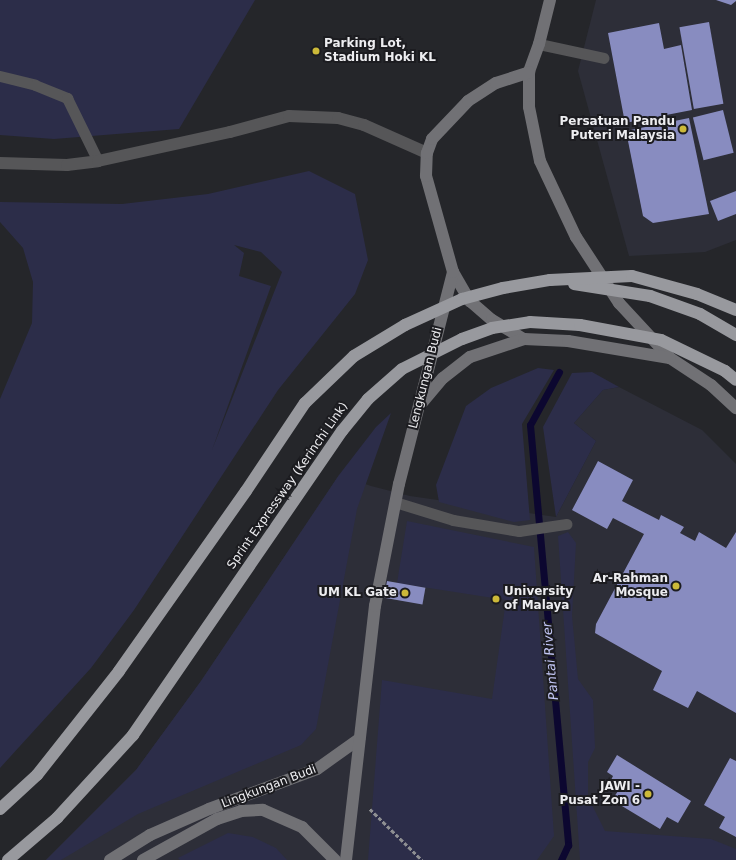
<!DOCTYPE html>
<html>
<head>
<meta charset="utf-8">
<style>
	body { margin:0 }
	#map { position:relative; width:736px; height:860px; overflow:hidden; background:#25262a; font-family:"DejaVu Sans",sans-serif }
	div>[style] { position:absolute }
	.built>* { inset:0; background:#2d2e38 }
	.green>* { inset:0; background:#2c2d49 }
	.stream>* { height:7px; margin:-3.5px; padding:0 3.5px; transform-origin:3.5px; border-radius:3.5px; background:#0c0730 }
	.building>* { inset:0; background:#888cc0; transform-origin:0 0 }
	.path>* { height:2.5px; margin-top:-1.25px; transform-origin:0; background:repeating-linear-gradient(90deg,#8e8f92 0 4px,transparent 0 6px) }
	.lane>* { height:11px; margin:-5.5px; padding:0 5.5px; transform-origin:5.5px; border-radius:5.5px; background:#565658 }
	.street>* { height:12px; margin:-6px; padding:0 6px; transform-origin:6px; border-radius:6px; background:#565658 }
	.secondary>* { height:12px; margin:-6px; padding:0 6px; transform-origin:6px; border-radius:6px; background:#717175 }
	.highway>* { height:12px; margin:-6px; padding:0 6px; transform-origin:6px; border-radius:6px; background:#98999e }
	.highway-bridge>* { height:12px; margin:-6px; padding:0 6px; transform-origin:6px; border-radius:6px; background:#98999e }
	.dots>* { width:11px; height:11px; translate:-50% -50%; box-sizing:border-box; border:2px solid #1c1c20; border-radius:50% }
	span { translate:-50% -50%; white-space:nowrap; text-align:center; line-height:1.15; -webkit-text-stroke:4px #1c1c20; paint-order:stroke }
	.poi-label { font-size:12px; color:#ededf0; font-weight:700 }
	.left { translate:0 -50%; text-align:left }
	.right { translate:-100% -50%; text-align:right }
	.street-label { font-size:12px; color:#ededf0 }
	.water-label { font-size:13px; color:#c1c5f3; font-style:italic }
</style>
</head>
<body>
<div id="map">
	<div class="built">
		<i style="clip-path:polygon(596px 0,736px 0,736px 240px,705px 252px,629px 256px,578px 71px)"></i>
		<i style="clip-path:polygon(619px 387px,702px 430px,736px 464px,736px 860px,46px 860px,136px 770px,201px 681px,339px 475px,371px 486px,410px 496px,556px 517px,596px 441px,574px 423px,603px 390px)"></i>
	</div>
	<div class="green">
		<i style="clip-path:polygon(0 0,255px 0,179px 129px,54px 139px,0 135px)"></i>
		<i style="clip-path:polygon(evenodd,309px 171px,355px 194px,368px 260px,355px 294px,278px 390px,134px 610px,91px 668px,0 768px,0 399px,32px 323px,33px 282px,23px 248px,0 222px,0 202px,122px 204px,208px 194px,309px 171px,234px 245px,261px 252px,282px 272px,212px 450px,271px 286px,239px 276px,244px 253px,234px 245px)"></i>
		<i style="clip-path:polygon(538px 368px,554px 370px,522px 424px,530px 520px,514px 522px,439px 502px,436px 485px,466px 406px,491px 388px)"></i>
		<i style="clip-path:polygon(592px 372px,619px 387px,603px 390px,574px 423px,596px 441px,556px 517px,543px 427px,572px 373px)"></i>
		<i style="clip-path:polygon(391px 413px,357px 509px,316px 729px,301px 745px,138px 814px,61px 860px,46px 860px,136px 770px,201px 681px,339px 475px,376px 427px)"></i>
		<i style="clip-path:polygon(407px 521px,534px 547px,554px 836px,537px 860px,368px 860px,382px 680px,492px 699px,506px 600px,397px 583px)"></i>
		<i style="clip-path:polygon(568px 532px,576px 543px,572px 616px,578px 679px,593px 700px,595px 748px,588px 762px,588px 797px,605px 831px,711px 839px,736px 849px,736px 860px,580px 860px,558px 536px)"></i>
		<i style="clip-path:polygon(228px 833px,253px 837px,276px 848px,287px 860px,180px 860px,178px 858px)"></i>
	</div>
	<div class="stream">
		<i style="left:559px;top:372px;width:60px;rotate:118.7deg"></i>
		<i style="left:530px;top:425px;width:422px;rotate:84.8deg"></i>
		<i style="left:568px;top:845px;width:17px;rotate:115deg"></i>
	</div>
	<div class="building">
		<i style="clip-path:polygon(716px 0,736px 0,736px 1px,731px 5px)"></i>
		<i style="left:709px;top:22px;width:83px;height:30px;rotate:80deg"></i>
		<i style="clip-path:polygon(659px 23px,664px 49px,681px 45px,692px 110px,625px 123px,608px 33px)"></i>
		<i style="left:723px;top:110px;width:44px;height:31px;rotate:76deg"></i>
		<i style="clip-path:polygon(689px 118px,709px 214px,653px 223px,643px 216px,626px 131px)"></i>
		<i style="clip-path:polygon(736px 191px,736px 214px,718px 221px,710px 201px)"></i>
		<i style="clip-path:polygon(598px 461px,633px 480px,622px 501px,659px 520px,661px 515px,684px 527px,680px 533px,695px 541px,699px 532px,726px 548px,736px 532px,736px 713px,697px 691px,688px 708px,653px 690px,662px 671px,595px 633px,596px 624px,644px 534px,613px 518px,607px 529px,572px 510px)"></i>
		<i style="left:387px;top:581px;width:39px;height:17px;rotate:10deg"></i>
		<i style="clip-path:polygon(617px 755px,691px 801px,678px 823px,667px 817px,660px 829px,612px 800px,620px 788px,610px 782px,613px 776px,607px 772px)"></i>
		<i style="clip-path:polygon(730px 758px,736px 761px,736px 837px,719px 828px,725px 817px,704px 805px)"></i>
	</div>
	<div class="path">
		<i style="left:370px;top:809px;width:73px;rotate:44.4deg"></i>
	</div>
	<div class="lane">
		<i style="left:539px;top:44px;width:66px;rotate:12.2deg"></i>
		<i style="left:0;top:76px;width:36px;rotate:14deg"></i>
		<i style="left:35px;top:85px;width:35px;rotate:22deg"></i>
		<i style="left:67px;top:98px;width:70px;rotate:63.8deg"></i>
		<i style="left:395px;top:502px;width:61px;rotate:17.2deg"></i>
		<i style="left:453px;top:520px;width:67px;rotate:9.5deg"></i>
		<i style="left:519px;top:531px;width:48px;rotate:-8.5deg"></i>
	</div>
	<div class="street">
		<i style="left:0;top:163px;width:67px;rotate:1.7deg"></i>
		<i style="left:67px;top:165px;width:31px;rotate:-7deg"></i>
		<i style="left:98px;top:161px;width:135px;rotate:-12.4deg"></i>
		<i style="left:230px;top:132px;width:61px;rotate:-15.2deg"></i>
		<i style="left:289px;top:116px;width:49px;rotate:2.3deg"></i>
		<i style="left:338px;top:118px;width:27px;rotate:15deg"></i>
		<i style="left:364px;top:125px;width:69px;rotate:24deg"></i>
	</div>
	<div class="secondary">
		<i style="left:550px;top:0;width:45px;rotate:104deg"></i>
		<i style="left:539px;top:44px;width:30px;rotate:110deg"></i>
		<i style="left:529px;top:72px;width:35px;rotate:90deg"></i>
		<i style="left:529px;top:107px;width:55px;rotate:78.5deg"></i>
		<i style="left:540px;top:161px;width:84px;rotate:64.7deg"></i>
		<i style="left:576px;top:237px;width:79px;rotate:56.9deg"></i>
		<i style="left:619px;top:303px;width:75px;rotate:47.2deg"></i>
		<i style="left:670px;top:358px;width:49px;rotate:33.4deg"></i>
		<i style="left:711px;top:385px;width:34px;rotate:43deg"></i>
		<i style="left:453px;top:272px;width:34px;rotate:60deg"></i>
		<i style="left:470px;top:301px;width:29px;rotate:41deg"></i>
		<i style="left:492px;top:320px;width:37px;rotate:31deg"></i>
		<i style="left:421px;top:404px;width:34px;rotate:-50deg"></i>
		<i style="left:443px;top:378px;width:34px;rotate:-38deg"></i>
		<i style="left:470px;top:357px;width:57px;rotate:-18.4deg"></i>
		<i style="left:524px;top:339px;width:44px;rotate:2.6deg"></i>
		<i style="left:568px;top:341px;width:103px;rotate:9.5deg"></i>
		<i style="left:110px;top:860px;width:47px;rotate:-32deg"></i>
		<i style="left:150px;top:835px;width:64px;rotate:-23.8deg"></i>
		<i style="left:209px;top:809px;width:115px;rotate:-20.3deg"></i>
		<i style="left:317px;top:769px;width:52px;rotate:-35.5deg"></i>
		<i style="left:143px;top:860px;width:85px;rotate:-29deg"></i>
		<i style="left:217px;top:819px;width:25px;rotate:-18deg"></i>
		<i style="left:241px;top:811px;width:22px;rotate:-3deg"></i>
		<i style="left:263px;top:810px;width:43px;rotate:23.6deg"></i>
		<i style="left:302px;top:827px;width:47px;rotate:45deg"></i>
		<i style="left:346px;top:860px;width:256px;rotate:-83.5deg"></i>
		<i style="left:375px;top:606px;width:124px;rotate:-78.9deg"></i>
		<i style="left:399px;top:484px;width:219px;rotate:-75.7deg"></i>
		<i style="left:453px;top:272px;width:100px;rotate:-105.7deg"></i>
		<i style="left:426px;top:176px;width:23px;rotate:-88deg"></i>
		<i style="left:427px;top:153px;width:15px;rotate:-70deg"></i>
		<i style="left:432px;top:139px;width:52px;rotate:-46.5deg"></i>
		<i style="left:468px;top:101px;width:33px;rotate:-33deg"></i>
		<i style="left:496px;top:83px;width:35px;rotate:-18deg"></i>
	</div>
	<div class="highway">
		<i style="left:650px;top:296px;width:53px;rotate:19.8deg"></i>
		<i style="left:700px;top:314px;width:42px;rotate:30.3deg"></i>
		<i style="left:0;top:809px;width:50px;rotate:-42.6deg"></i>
		<i style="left:37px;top:775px;width:132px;rotate:-51.7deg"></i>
	</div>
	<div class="highway-bridge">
		<i style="left:574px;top:284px;width:77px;rotate:9deg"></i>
		<i style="left:119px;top:671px;width:220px;rotate:-54.8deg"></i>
		<i style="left:246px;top:491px;width:106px;rotate:-56.2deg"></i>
		<i style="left:305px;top:403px;width:68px;rotate:-43.8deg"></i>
		<i style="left:354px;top:356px;width:60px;rotate:-31.3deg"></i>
		<i style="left:405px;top:325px;width:63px;rotate:-24.5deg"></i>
		<i style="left:462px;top:299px;width:42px;rotate:-15deg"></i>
		<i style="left:503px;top:288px;width:48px;rotate:-9.7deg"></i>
		<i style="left:550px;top:280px;width:82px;rotate:-2.8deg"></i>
		<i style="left:632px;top:276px;width:67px;rotate:15.5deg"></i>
		<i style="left:697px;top:294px;width:42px;rotate:22.3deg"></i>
		<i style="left:8px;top:860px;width:65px;rotate:-40.6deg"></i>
		<i style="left:57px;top:818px;width:113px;rotate:-47.5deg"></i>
		<i style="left:133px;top:735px;width:369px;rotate:-55.5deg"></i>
		<i style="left:342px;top:431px;width:41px;rotate:-50.9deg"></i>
		<i style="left:368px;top:399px;width:45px;rotate:-41.4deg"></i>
		<i style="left:402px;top:369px;width:67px;rotate:-26.6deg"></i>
		<i style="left:462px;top:339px;width:32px;rotate:-20deg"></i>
		<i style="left:492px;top:328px;width:38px;rotate:-9deg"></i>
		<i style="left:530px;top:322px;width:50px;rotate:3.4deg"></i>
		<i style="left:580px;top:325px;width:82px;rotate:10.5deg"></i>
		<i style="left:661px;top:340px;width:71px;rotate:25.8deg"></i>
		<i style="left:725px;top:371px;width:14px;rotate:39deg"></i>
	</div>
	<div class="dots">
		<i style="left:316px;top:51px;background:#ccb939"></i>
		<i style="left:683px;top:129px;background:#ccb939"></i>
		<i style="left:676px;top:586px;background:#ccb939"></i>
		<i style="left:405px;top:593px;background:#ccb939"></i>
		<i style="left:496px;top:599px;background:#ccb939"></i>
		<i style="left:648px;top:794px;background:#ccb939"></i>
	</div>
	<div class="poi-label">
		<span class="left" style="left:324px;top:51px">Parking Lot,<br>Stadium Hoki KL</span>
		<span class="right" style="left:675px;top:129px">Persatuan Pandu<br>Puteri Malaysia</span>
		<span class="right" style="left:668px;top:586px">Ar-Rahman<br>Mosque</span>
		<span class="left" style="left:504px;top:599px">University<br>of Malaya</span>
		<span class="right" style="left:397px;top:593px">UM KL Gate</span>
		<span class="right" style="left:640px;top:794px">JAWI -<br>Pusat Zon 6</span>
	</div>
	<div class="street-label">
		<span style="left:426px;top:378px;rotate:-76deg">Lengkungan Budi</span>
		<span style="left:288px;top:486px;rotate:-55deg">Sprint Expressway (Kerinchi Link)</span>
		<span style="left:269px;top:787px;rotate:-21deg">Lingkungan Budi</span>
	</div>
	<div class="water-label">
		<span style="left:551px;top:661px;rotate:-95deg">Pantai River</span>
	</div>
</div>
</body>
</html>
